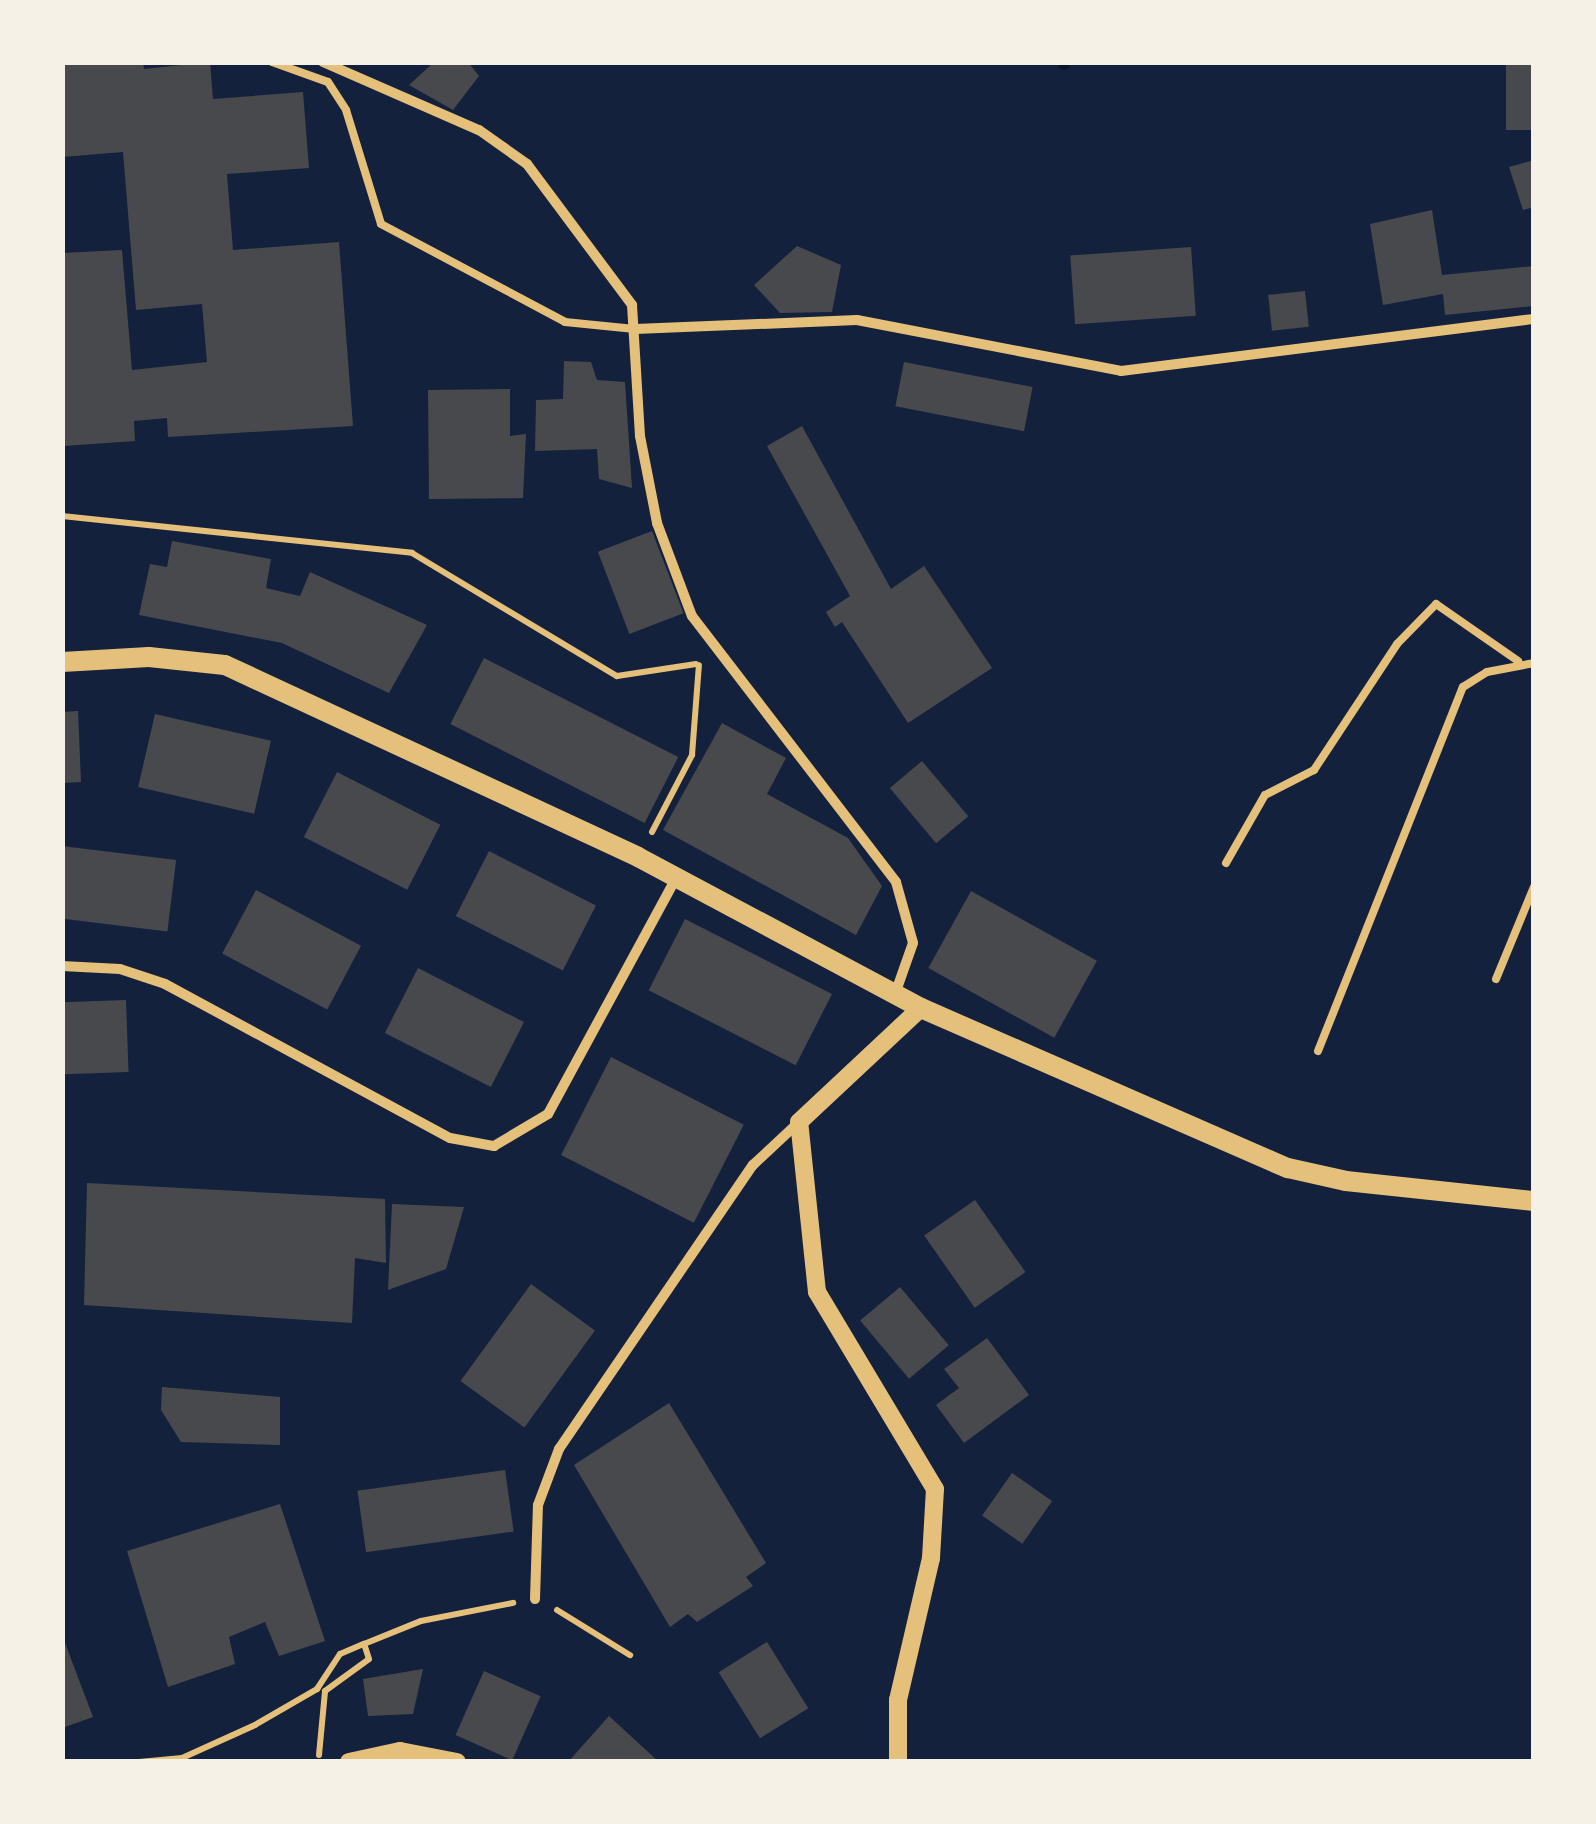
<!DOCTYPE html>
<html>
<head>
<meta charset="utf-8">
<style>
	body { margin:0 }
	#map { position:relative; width:1596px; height:1824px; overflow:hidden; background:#14213d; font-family:"Times New Roman",serif }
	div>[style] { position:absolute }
	.stream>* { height:12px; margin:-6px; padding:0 6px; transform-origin:6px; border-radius:6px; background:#0b132b }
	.building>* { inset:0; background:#48494c; transform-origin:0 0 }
	.path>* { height:6px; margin:-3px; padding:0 3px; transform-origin:3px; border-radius:3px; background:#e5c07b }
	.service>* { height:8px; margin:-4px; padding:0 4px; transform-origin:4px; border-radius:4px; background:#e5c07b }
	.minor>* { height:10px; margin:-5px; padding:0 5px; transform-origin:5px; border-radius:5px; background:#e5c07b }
	.tertiary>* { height:18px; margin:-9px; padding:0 9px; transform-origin:9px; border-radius:9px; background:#e5c07b }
	.secondary>* { height:20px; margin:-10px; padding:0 10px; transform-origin:10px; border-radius:10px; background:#e5c07b }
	span { translate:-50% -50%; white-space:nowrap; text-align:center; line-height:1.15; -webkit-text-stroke:10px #f6f1e7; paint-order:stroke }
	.frame { position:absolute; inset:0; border:65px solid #f6f1e7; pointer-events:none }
</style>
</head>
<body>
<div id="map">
	<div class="stream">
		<i style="left:1064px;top:64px;width:2px;rotate:-90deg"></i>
	</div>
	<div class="building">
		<i style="clip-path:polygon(62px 62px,143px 62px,144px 69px,210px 62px,213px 99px,303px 92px,309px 168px,227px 174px,233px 250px,339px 242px,353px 426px,168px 437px,167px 418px,134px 421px,135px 441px,64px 446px,62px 253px,122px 250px,132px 370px,207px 362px,202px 304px,136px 310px,123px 152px,62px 157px)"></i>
		<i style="clip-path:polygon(434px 62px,468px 62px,479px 76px,453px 110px,409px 85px)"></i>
		<i style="left:1506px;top:62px;width:28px;height:68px"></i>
		<i style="clip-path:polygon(1534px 160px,1534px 207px,1523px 210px,1509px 167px)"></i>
		<i style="clip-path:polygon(1432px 210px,1442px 275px,1534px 266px,1534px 306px,1445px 315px,1443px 294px,1383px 305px,1370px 224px)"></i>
		<i style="clip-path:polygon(797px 246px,841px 265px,832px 312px,780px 313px,754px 285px)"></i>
		<i style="left:1191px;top:247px;width:69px;height:121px;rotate:86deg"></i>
		<i style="left:1305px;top:291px;width:36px;height:37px;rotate:84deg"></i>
		<i style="clip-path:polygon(564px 361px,591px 362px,597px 380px,625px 382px,632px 488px,599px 479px,597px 449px,535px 451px,536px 400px,563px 399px)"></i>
		<i style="left:904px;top:362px;width:131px;height:45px;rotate:11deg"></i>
		<i style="clip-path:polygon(510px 389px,510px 436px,526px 434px,523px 498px,429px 499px,428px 390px)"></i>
		<i style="clip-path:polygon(802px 426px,891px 589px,924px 566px,992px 668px,908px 723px,842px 622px,835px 627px,826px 612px,850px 596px,767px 446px)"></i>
		<i style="left:652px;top:531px;width:88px;height:58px;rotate:69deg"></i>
		<i style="clip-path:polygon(172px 541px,271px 559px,266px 588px,300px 596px,310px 572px,427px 625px,389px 693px,282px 643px,139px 615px,150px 564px,167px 567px)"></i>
		<i style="left:484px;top:658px;width:218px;height:74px;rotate:27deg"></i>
		<i style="clip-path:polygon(78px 711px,81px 782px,62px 783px,62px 712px)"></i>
		<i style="left:155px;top:714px;width:119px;height:75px;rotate:13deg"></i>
		<i style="clip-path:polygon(722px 723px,786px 758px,767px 794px,848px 838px,882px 886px,856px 935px,663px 830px)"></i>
		<i style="left:922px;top:761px;width:72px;height:42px;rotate:50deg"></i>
		<i style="left:337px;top:772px;width:116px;height:73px;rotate:27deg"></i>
		<i style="left:62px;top:846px;width:115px;height:72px;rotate:7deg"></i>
		<i style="left:489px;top:851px;width:120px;height:73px;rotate:27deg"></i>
		<i style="left:256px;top:890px;width:119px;height:72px;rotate:28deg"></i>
		<i style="left:971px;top:891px;width:144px;height:88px;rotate:29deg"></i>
		<i style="left:685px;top:919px;width:165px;height:80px;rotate:27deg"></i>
		<i style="left:418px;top:968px;width:119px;height:73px;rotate:27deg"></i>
		<i style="left:126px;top:1000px;width:72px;height:64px;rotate:88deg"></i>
		<i style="left:611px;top:1057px;width:149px;height:110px;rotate:27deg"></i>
		<i style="clip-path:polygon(87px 1183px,385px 1199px,386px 1263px,355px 1258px,352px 1323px,84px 1305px)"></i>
		<i style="left:975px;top:1200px;width:88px;height:62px;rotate:55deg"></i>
		<i style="clip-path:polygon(392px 1204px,464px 1207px,446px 1269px,388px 1290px)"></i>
		<i style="left:531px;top:1284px;width:79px;height:120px;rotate:36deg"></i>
		<i style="left:900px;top:1287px;width:76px;height:52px;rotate:50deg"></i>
		<i style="clip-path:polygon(987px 1338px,1029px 1395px,964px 1443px,936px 1405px,959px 1388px,944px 1369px)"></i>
		<i style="clip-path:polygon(162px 1387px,280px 1397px,280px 1445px,181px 1442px,161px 1410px)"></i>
		<i style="clip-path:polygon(669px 1403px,766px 1563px,746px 1577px,753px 1586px,697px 1622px,688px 1614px,670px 1627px,574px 1465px)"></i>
		<i style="left:505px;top:1470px;width:62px;height:149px;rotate:82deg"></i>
		<i style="left:1012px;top:1473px;width:49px;height:52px;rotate:35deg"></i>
		<i style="clip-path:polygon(280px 1504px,325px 1641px,279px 1656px,265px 1622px,229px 1637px,235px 1664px,168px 1687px,127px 1551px)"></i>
		<i style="clip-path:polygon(62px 1635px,93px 1717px,62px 1728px)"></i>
		<i style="left:767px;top:1642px;width:78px;height:57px;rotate:58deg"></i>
		<i style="clip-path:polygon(423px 1669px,413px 1714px,368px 1716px,363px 1679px)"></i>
		<i style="left:484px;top:1671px;width:62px;height:70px;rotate:24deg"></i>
		<i style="clip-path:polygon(609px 1716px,659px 1762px,568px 1762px)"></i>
	</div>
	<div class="path">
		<i style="left:62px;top:516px;width:352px;rotate:6deg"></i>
		<i style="left:412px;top:553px;width:239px;rotate:31deg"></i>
		<i style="left:617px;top:676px;width:80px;rotate:-8.6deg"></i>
		<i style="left:652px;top:832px;width:87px;rotate:-62.5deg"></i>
		<i style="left:692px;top:755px;width:90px;rotate:-85.6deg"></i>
		<i style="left:557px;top:1610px;width:86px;rotate:31.7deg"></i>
		<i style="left:319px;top:1755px;width:64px;rotate:-84.6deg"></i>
		<i style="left:325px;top:1691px;width:54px;rotate:-36deg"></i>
		<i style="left:369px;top:1659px;width:16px;rotate:-108deg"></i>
		<i style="left:139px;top:1762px;width:43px;rotate:-5.3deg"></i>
		<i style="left:182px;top:1758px;width:80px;rotate:-24.3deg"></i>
		<i style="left:255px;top:1725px;width:72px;rotate:-30.1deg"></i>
		<i style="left:317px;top:1689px;width:42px;rotate:-56.7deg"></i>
		<i style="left:340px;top:1654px;width:26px;rotate:-23deg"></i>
		<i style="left:364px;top:1644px;width:61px;rotate:-22deg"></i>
		<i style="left:421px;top:1621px;width:94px;rotate:-11.1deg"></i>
	</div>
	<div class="service">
		<i style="left:272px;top:62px;width:59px;rotate:19.7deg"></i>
		<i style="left:328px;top:82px;width:33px;rotate:57deg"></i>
		<i style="left:346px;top:110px;width:119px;rotate:72.9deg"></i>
		<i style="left:381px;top:224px;width:208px;rotate:28deg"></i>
		<i style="left:565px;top:322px;width:70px;rotate:5.7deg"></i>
		<i style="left:1226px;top:863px;width:78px;rotate:-60.2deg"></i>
		<i style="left:1265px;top:795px;width:55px;rotate:-27deg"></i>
		<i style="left:1314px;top:770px;width:151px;rotate:-56.6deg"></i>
		<i style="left:1397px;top:644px;width:56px;rotate:-45.7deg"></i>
		<i style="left:1436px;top:604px;width:100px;rotate:34.8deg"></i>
		<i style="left:1496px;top:979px;width:100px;rotate:-67.6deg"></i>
		<i style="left:1318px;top:1051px;width:392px;rotate:-68.3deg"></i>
		<i style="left:1463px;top:687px;width:28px;rotate:-32deg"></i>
		<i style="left:1487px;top:672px;width:48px;rotate:-10.8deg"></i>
	</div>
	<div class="minor">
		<i style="left:323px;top:62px;width:170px;rotate:23.6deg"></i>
		<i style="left:479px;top:130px;width:59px;rotate:35.3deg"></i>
		<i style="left:527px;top:164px;width:176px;rotate:53.3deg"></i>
		<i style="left:632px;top:305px;width:131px;rotate:86.5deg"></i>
		<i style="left:640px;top:436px;width:89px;rotate:78.9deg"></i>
		<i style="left:657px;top:523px;width:99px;rotate:69.4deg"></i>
		<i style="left:692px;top:616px;width:335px;rotate:52.5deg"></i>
		<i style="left:896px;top:882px;width:63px;rotate:74.4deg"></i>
		<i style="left:913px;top:943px;width:54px;rotate:109.4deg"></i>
		<i style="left:635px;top:329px;width:222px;rotate:-2.3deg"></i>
		<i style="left:857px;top:320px;width:269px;rotate:10.9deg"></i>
		<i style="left:1121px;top:371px;width:416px;rotate:-7.2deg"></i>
		<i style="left:62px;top:966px;width:58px;rotate:3deg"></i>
		<i style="left:120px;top:969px;width:47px;rotate:18.4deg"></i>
		<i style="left:165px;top:984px;width:324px;rotate:28.4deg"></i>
		<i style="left:450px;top:1138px;width:45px;rotate:10.3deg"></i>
		<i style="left:494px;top:1146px;width:63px;rotate:-30.7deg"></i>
		<i style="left:548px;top:1114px;width:268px;rotate:-61.5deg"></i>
		<i style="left:535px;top:1599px;width:94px;rotate:-88.2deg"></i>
		<i style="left:538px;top:1505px;width:60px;rotate:-69.4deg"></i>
		<i style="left:559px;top:1449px;width:344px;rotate:-55.7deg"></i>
		<i style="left:753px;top:1165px;width:62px;rotate:-43deg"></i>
	</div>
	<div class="tertiary">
		<i style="left:349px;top:1762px;width:52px;rotate:-12.2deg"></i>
		<i style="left:400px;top:1751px;width:58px;rotate:10.9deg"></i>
		<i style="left:898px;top:1762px;width:62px;rotate:-90deg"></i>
		<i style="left:898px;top:1700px;width:146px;rotate:-76.9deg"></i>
		<i style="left:931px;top:1558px;width:69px;rotate:-86.7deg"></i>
		<i style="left:935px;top:1489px;width:230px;rotate:-120.9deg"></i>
		<i style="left:817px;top:1292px;width:171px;rotate:-96deg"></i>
		<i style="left:799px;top:1122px;width:167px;rotate:-43.1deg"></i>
	</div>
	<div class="secondary">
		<i style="left:62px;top:662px;width:87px;rotate:-3.3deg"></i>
		<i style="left:149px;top:657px;width:76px;rotate:6deg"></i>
		<i style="left:225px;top:665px;width:455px;rotate:24.9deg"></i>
		<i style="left:638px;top:857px;width:321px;rotate:28.1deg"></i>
		<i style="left:921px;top:1008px;width:400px;rotate:23.6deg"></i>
		<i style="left:1288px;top:1168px;width:59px;rotate:12.6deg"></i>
		<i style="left:1346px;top:1181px;width:189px;rotate:6.1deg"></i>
	</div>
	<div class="frame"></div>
</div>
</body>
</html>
